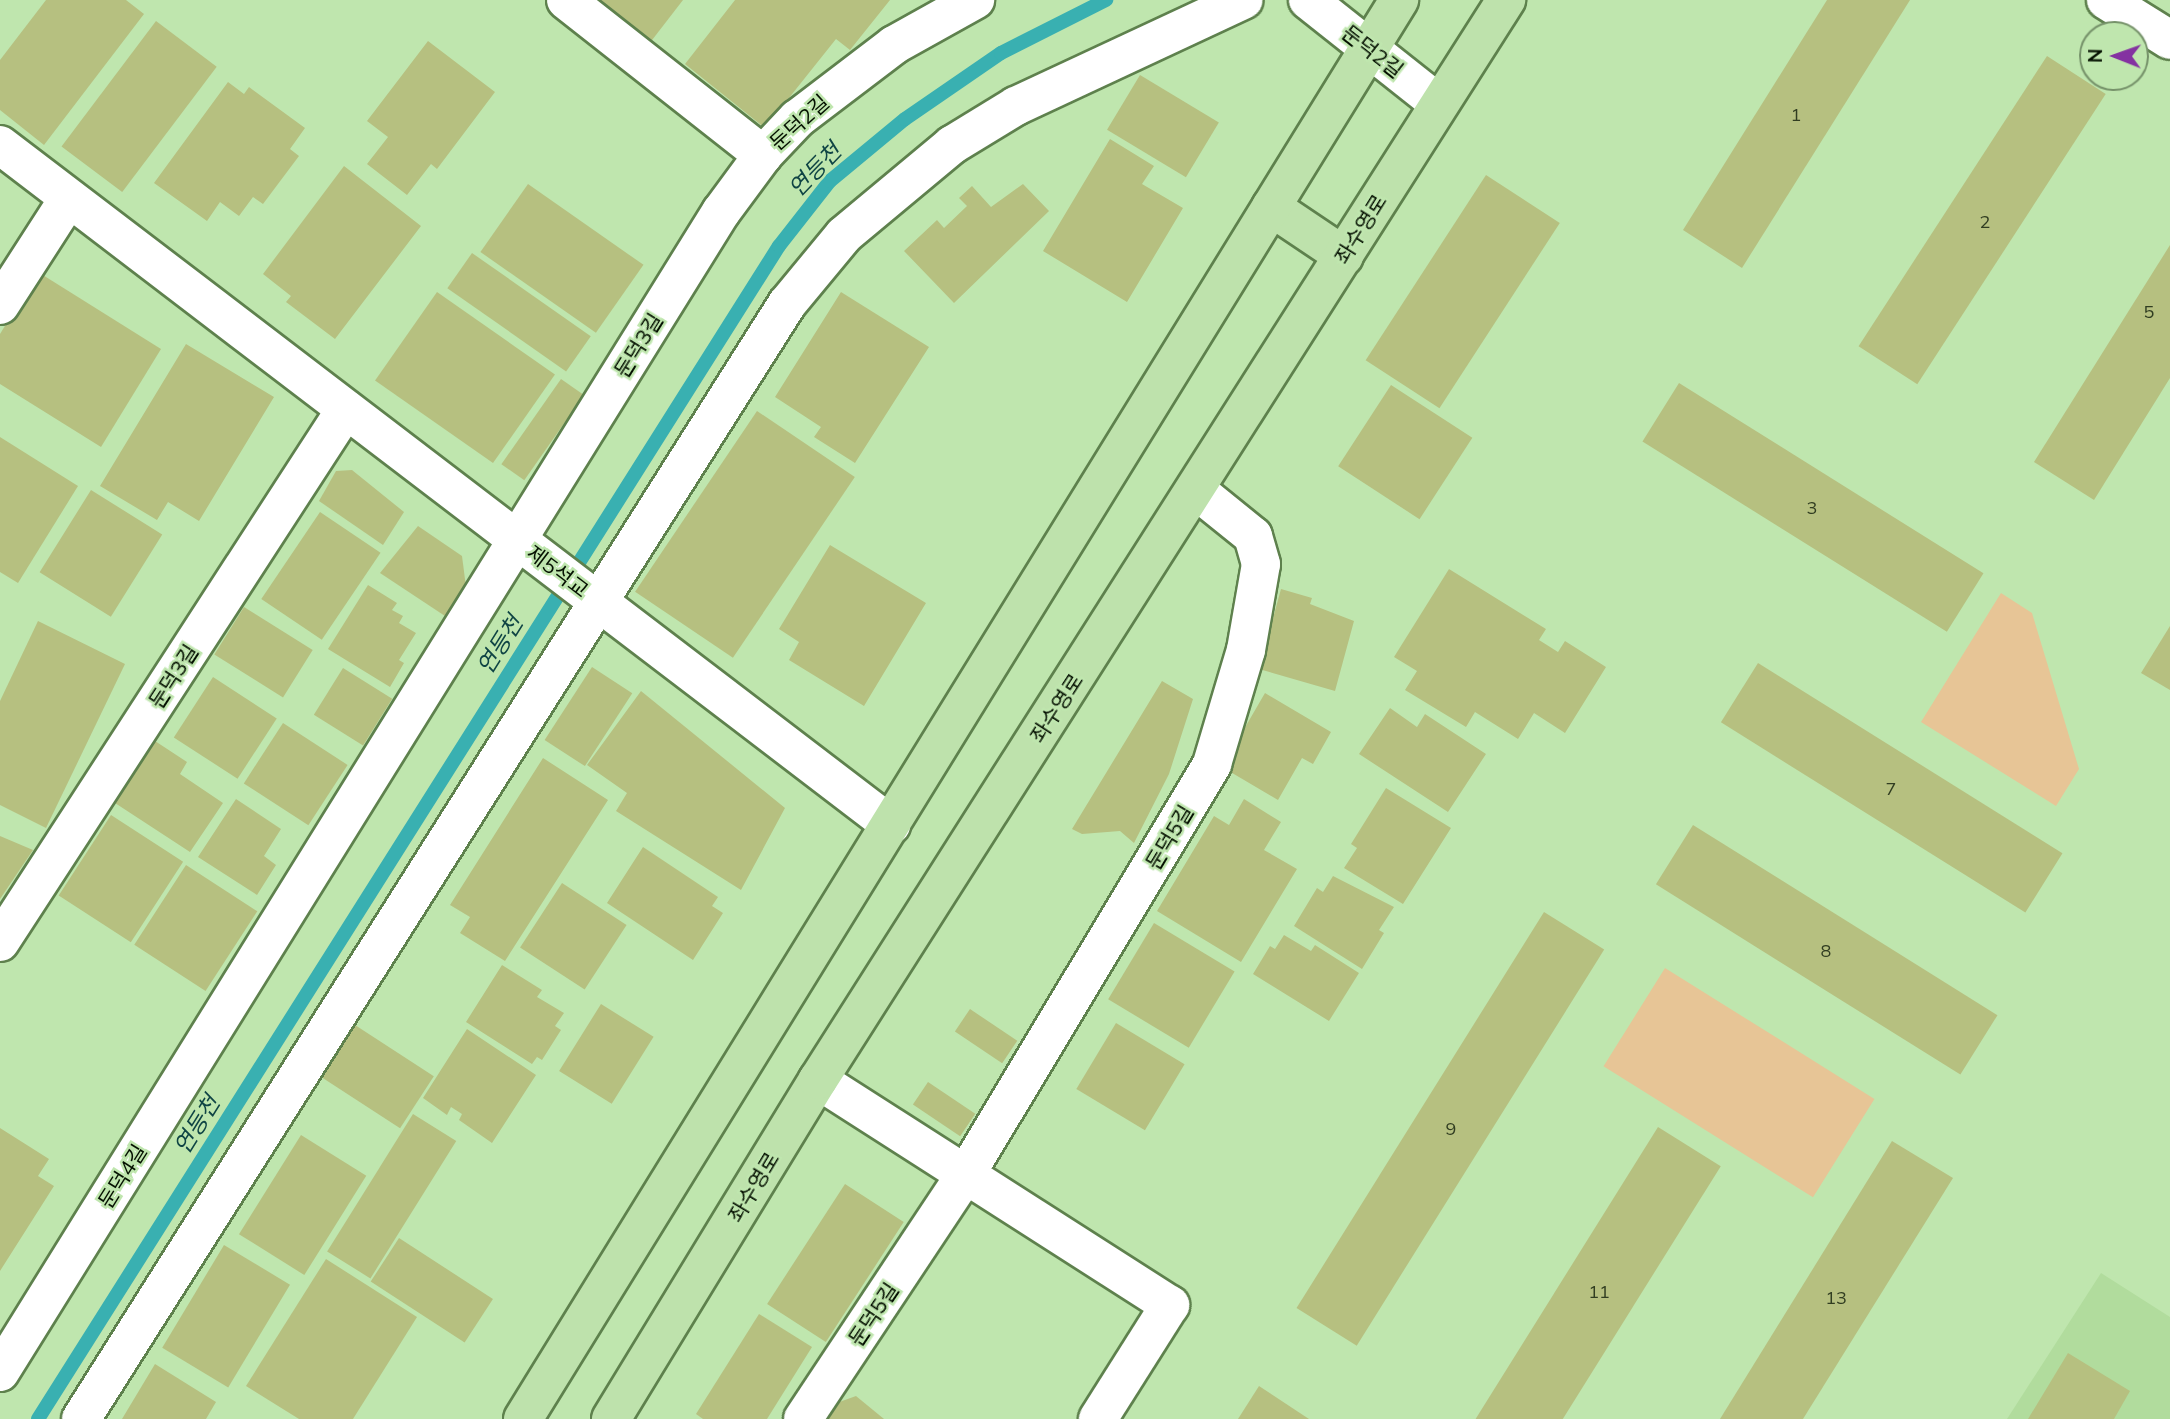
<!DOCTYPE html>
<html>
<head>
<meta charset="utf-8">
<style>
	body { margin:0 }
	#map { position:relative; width:2170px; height:1419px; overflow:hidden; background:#bfe6ae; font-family:Mulish,"Noto Sans KR",sans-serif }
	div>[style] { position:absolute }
	.built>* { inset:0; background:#b1dc9d }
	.green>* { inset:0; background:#e7c596; transform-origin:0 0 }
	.stream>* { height:14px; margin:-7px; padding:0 7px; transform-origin:7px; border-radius:7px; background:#39b0b1 }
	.building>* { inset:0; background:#b6c080; transform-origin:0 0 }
	.roads { filter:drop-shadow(2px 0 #5e814d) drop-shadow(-2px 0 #5e814d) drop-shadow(0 2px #5e814d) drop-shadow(0 -2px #5e814d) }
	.minor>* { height:38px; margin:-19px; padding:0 19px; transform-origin:19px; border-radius:19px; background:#fff }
	.major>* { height:38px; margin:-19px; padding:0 19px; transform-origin:19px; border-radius:19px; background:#bee2ac }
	span { translate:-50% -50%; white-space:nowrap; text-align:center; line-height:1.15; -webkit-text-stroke:5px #bfe6ae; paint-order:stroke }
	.number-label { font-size:18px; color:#313d21 }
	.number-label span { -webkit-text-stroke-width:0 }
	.street-label { font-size:21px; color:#051101 }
	.water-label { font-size:23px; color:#0f4444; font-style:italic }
	.north { position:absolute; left:2079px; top:21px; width:70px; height:70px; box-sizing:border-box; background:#bfe6ae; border:2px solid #759169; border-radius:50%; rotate:271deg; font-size:19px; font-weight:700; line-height:28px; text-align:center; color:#051101 }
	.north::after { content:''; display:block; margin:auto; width:24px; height:32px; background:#8432a1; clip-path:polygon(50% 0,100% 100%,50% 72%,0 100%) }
</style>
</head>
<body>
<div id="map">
	<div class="built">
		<i style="clip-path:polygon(2101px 1273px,2170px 1317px,2170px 1419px,2007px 1419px)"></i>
	</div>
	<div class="green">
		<i style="clip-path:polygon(2001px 593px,2032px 613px,2079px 769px,2056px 806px,1921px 722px)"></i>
		<i style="left:1665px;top:968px;width:247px;height:116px;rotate:32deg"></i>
	</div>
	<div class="stream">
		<i style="left:38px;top:1419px;width:1387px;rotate:-57.72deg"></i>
		<i style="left:779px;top:246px;width:83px;rotate:-51.9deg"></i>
		<i style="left:830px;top:181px;width:97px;rotate:-39.6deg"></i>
		<i style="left:905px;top:119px;width:116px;rotate:-34.5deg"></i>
		<i style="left:1001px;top:53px;width:118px;rotate:-26.8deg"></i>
	</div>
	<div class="building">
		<i style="clip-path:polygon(46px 0,126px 0,144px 14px,44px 145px,0 110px,0 60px)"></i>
		<i style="clip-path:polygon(593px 0,683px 0,649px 44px)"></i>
		<i style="clip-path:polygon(735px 0,890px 0,850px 50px,836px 39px,765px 128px,685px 64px)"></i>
		<i style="clip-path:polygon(1827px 0,1910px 0,1742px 268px,1683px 230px)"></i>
		<i style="left:156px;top:21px;width:76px;height:157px;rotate:37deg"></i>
		<i style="clip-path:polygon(428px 41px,495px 92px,437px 169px,431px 164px,407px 195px,367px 164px,388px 137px,367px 121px)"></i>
		<i style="left:2047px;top:56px;width:70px;height:346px;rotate:33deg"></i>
		<i style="left:1140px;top:75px;width:92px;height:64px;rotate:31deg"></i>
		<i style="clip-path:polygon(228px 82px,244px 94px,249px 87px,305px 128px,290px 149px,299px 156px,263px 204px,253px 197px,239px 216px,220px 202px,207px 221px,154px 183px)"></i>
		<i style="clip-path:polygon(1110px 139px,1154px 166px,1142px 184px,1183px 208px,1127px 302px,1043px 251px)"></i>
		<i style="clip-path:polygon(344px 166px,421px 226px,335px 339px,286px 302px,291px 296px,263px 274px)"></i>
		<i style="left:1486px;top:175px;width:88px;height:221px;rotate:33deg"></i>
		<i style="left:528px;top:184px;width:141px;height:83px;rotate:35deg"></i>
		<i style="clip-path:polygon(1023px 184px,1049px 211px,954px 303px,904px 251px,937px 220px,944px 228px,967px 206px,959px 198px,972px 186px,991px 207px)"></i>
		<i style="clip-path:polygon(2170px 245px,2170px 378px,2094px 500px,2034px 462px)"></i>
		<i style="left:472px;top:253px;width:145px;height:43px;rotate:35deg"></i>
		<i style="clip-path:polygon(38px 272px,161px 349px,101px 447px,0 384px,0 334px)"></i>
		<i style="left:437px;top:292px;width:144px;height:108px;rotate:35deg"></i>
		<i style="clip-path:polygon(841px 292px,929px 347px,855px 463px,814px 437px,821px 427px,775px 397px)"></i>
		<i style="clip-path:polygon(186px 344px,274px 397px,199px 521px,168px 502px,157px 520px,100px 486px)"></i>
		<i style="left:561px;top:379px;width:28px;height:104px;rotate:35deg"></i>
		<i style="left:1679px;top:383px;width:359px;height:69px;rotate:32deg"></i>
		<i style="left:1391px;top:385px;width:97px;height:97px;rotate:33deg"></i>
		<i style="left:757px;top:411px;width:118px;height:218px;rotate:34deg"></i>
		<i style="clip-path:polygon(0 437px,78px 486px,18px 583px,0 572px)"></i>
		<i style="clip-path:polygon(352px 470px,404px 512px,383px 545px,319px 501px,336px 471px)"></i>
		<i style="left:91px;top:490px;width:84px;height:97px;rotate:32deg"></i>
		<i style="left:320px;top:512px;width:73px;height:105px;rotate:34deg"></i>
		<i style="clip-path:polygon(418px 526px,462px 556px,466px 587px,445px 616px,380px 573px)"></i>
		<i style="clip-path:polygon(830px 545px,926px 603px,864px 706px,789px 660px,799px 642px,779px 629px)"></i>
		<i style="clip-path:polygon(1449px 569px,1546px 629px,1539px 640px,1558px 652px,1565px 641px,1606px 667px,1565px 733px,1534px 713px,1518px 739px,1475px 712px,1466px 727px,1405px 690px,1417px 671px,1394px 657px)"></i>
		<i style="clip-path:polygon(368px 585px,397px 603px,392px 610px,403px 616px,399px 623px,416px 633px,399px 660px,404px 663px,390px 687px,328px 649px)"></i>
		<i style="clip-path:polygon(1281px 589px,1312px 598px,1310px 604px,1354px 621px,1335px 691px,1259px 669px)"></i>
		<i style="left:244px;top:607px;width:81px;height:56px;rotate:32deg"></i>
		<i style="clip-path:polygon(38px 621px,125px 664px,46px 828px,0 805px,0 701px)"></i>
		<i style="clip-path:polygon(2170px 626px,2170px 690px,2141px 673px)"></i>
		<i style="left:1758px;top:663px;width:359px;height:70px;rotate:32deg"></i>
		<i style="left:592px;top:667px;width:48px;height:87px;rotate:33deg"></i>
		<i style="left:343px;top:668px;width:58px;height:55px;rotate:32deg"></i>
		<i style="left:213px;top:677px;width:76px;height:72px;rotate:33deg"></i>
		<i style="clip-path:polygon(1162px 681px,1193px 699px,1169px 774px,1134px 843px,1120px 831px,1082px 834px,1072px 829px)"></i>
		<i style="clip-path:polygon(641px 691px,785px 808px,741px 890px,616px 811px,627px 793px,587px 765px)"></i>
		<i style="clip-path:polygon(1265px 693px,1331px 732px,1313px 764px,1302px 758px,1278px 800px,1222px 767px)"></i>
		<i style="clip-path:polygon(1390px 708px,1417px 727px,1425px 714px,1486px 754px,1448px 812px,1359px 754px)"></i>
		<i style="left:283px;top:723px;width:77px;height:72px;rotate:33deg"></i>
		<i style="clip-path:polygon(155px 741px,187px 762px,180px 774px,223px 803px,190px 852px,115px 803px)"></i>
		<i style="clip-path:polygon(543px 758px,608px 800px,505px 961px,460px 933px,470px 917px,450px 905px)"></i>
		<i style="clip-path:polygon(1386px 788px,1451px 828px,1403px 904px,1344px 868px,1357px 848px,1351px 844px)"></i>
		<i style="clip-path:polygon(236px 799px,281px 829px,264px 856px,276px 865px,257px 895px,198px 857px)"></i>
		<i style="clip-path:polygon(1244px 799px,1281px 822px,1264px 850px,1297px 869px,1241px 962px,1157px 911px,1214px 816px,1229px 825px)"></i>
		<i style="left:111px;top:815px;width:86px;height:96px;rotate:33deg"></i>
		<i style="left:1693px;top:825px;width:359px;height:70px;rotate:32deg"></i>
		<i style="clip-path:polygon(0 836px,33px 850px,0 899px)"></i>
		<i style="clip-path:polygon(643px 847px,718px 897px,712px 906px,723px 913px,693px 960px,607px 903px)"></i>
		<i style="left:186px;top:865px;width:85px;height:95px;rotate:33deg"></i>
		<i style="clip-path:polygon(1333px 876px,1394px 907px,1379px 930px,1384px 933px,1362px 969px,1294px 926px,1317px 888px,1323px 892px)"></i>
		<i style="left:562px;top:883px;width:77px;height:77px;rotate:33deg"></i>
		<i style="left:1544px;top:912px;width:71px;height:467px;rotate:32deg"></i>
		<i style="left:1154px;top:923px;width:94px;height:89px;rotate:31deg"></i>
		<i style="clip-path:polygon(1284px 935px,1311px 951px,1315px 945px,1359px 973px,1329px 1021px,1253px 974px,1270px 946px,1275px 949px)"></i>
		<i style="clip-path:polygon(502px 965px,542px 990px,537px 997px,564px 1013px,555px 1026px,561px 1030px,542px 1060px,537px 1057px,532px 1064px,466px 1022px)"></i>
		<i style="left:601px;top:1004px;width:62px;height:79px;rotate:32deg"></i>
		<i style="left:970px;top:1009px;width:57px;height:27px;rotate:34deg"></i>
		<i style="left:1116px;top:1023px;width:80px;height:77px;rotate:31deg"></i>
		<i style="left:355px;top:1025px;width:94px;height:62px;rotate:33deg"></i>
		<i style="clip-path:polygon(467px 1029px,536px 1075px,492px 1143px,459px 1120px,462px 1114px,451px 1107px,447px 1115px,423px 1098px)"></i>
		<i style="left:928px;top:1082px;width:57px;height:27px;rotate:34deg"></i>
		<i style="left:413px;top:1114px;width:51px;height:162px;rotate:32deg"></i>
		<i style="left:1658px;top:1127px;width:74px;height:344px;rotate:32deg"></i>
		<i style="clip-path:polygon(0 1128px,49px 1159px,38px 1176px,54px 1186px,0 1271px)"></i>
		<i style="left:301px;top:1135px;width:77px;height:117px;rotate:32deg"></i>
		<i style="clip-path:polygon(1892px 1141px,1953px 1178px,1803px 1419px,1720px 1419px)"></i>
		<i style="left:845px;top:1184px;width:70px;height:143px;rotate:33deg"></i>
		<i style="left:399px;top:1238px;width:112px;height:52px;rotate:33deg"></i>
		<i style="left:224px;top:1245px;width:77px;height:120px;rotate:31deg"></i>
		<i style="clip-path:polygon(326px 1259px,417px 1317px,353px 1419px,299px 1419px,246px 1386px)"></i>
		<i style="clip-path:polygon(759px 1314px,812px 1347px,767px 1419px,703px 1419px,696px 1414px)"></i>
		<i style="clip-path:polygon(2068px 1353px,2130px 1391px,2114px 1419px,2028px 1419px)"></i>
		<i style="clip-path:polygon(155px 1364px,216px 1402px,206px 1419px,122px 1419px)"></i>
		<i style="clip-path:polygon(1259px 1386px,1309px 1419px,1238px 1419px)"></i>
		<i style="clip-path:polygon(856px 1396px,884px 1419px,826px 1419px,831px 1405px)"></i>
	</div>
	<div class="roads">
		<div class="minor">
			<i style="left:566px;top:0;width:251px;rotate:38.2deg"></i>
			<i style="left:763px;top:155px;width:50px;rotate:-46.6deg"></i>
			<i style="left:797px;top:119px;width:122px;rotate:-37.3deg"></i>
			<i style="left:894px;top:45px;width:93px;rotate:-29.1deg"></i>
			<i style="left:1308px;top:0;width:166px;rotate:38.4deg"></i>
			<i style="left:2106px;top:0;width:75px;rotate:32deg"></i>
			<i style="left:0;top:145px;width:1121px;rotate:37.35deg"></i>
			<i style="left:0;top:305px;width:127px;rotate:-57.2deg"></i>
			<i style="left:0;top:942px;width:635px;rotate:-57.01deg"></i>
			<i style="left:818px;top:1080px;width:418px;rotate:32.6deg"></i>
			<i style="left:1170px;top:1305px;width:135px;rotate:122.3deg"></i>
			<i style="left:0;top:1372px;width:1366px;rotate:-58.14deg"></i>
			<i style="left:721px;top:212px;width:71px;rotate:-53.6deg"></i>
			<i style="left:81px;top:1419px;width:1320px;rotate:-57.66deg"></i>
			<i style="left:787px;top:304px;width:89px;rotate:-50.4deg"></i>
			<i style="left:844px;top:235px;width:141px;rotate:-39.8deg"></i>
			<i style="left:952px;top:145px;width:75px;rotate:-31.4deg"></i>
			<i style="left:1016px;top:106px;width:251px;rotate:-25deg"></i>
			<i style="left:803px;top:1419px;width:294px;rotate:-56.4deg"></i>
			<i style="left:966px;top:1174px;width:478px;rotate:-59deg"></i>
			<i style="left:1212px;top:764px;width:119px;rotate:-73.4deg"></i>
			<i style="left:1246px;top:650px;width:87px;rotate:-80.1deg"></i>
			<i style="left:1261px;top:564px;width:29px;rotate:-106deg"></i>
			<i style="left:1253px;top:536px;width:73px;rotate:-141.1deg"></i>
		</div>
		<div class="major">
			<i style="left:1271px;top:207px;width:88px;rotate:33.9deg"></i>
			<i style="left:523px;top:1419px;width:1668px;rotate:-58.31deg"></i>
			<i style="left:611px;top:1419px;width:397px;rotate:-58.6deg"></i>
			<i style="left:818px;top:1080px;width:1281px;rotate:-57.5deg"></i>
		</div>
	</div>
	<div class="number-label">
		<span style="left:1796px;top:115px">1</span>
		<span style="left:1985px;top:222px">2</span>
		<span style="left:2149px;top:312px">5</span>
		<span style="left:1812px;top:508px">3</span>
		<span style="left:1891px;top:789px">7</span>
		<span style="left:1826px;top:951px">8</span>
		<span style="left:1451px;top:1129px">9</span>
		<span style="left:1599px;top:1292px">11</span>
		<span style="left:1836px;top:1298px">13</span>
	</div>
	<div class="street-label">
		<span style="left:1373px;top:51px;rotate:38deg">둔덕2길</span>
		<span style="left:799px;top:122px;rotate:-42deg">둔덕2길</span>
		<span style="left:1360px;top:229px;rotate:-58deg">좌수영로</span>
		<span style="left:638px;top:345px;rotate:-58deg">둔덕3길</span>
		<span style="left:558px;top:571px;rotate:37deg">제5석교</span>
		<span style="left:173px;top:676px;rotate:-57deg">둔덕3길</span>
		<span style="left:1056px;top:708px;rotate:-57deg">좌수영로</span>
		<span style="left:1169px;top:837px;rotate:-59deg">둔덕5길</span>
		<span style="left:122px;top:1176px;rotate:-58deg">둔덕4길</span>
		<span style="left:753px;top:1187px;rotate:-59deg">좌수영로</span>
		<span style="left:873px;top:1314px;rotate:-56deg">둔덕5길</span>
	</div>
	<div class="water-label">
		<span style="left:815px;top:170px;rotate:-46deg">연등천</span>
		<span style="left:500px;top:645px;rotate:-58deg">연등천</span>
		<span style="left:197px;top:1125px;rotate:-58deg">연등천</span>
	</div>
	<div class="north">N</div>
</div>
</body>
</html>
